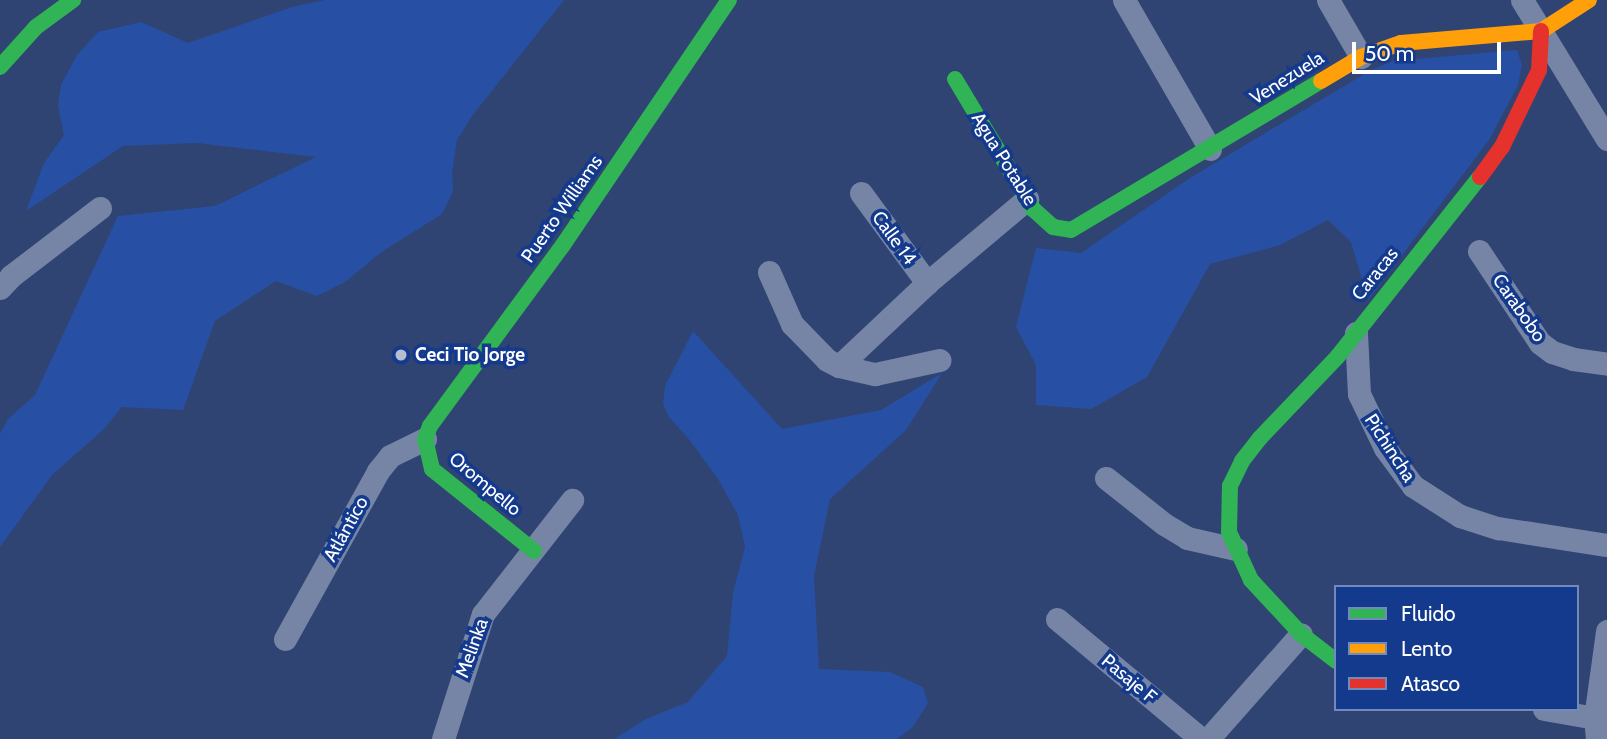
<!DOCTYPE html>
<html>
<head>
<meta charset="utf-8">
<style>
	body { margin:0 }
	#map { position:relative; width:1607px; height:739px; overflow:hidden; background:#2f4472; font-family:Cabin,sans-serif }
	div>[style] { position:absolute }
	.green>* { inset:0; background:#2750a4 }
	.street>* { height:23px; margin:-11.5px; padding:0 11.5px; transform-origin:11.5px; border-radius:11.5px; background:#7685a5 }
	.fast>* { height:16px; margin:-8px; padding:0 8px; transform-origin:8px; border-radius:8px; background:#30b455 }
	.slow>* { height:16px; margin:-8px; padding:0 8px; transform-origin:8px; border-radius:8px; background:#ff9f0a }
	.jam>* { height:16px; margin:-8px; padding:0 8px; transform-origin:8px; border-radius:8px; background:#e5322d }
	.dots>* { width:19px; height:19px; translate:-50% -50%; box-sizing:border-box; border:4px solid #143a8d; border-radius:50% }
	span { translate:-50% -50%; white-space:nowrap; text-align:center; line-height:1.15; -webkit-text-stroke:7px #143a8d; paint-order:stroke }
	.street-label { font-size:19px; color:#fff }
	.poi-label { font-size:19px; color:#fff; font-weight:700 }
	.left { translate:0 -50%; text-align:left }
	.legend { position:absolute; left:1334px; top:585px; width:245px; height:126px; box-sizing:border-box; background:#143a8d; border:2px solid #7289bb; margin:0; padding:9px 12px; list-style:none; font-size:21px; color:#fff }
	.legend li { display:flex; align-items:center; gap:14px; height:35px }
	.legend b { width:35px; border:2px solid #7289bb }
	.scale { position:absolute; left:1352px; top:42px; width:149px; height:32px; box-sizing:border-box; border:4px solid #fff; border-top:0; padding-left:9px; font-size:21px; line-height:24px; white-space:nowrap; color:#fff; -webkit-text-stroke:5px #143a8d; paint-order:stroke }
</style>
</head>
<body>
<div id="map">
	<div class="green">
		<i style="clip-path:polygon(325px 0,564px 0,472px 116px,457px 140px,452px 173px,453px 192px,442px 214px,380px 253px,345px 282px,317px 296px,276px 281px,215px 321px,183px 410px,122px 407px,104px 429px,53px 474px,0 547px,0 434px,8px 419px,35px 395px,118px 216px,215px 206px,316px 157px,197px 143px,123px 146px,26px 211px,44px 163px,64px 135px,58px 106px,61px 85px,77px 55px,98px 32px,141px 22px,188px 43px,292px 7px)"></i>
		<i style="clip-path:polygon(1517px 50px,1522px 65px,1518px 85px,1489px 140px,1368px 300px,1351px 242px,1328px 220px,1280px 245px,1210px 264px,1147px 377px,1091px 409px,1036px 405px,1036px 365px,1016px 327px,1036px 248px,1081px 253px,1190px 178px,1371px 70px,1393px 61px)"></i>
		<i style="clip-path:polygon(693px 331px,782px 429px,881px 410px,942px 373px,906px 430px,830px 499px,814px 576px,819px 669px,890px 672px,923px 687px,928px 703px,913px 727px,897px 739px,614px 739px,646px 719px,688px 702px,727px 656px,733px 593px,745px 547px,738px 515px,718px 479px,688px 438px,669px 417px,663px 404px,665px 386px)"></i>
	</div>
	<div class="street">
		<i style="left:1124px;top:0;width:172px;rotate:60deg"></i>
		<i style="left:1328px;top:0;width:66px;rotate:59.9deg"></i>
		<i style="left:1522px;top:0;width:163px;rotate:58.6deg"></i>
		<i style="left:861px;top:193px;width:112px;rotate:53.7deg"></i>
		<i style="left:1479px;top:251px;width:110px;rotate:56.5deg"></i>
		<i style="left:1540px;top:343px;width:15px;rotate:37deg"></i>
		<i style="left:1552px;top:352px;width:22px;rotate:18deg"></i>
		<i style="left:1573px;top:359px;width:34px;rotate:8deg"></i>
		<i style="left:769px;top:272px;width:57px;rotate:66.1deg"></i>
		<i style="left:792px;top:324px;width:50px;rotate:45.8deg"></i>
		<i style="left:827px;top:360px;width:13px;rotate:27deg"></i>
		<i style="left:839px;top:366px;width:37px;rotate:13deg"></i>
		<i style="left:875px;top:374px;width:66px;rotate:-12.2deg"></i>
		<i style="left:0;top:288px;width:16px;rotate:-47deg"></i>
		<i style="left:11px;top:276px;width:112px;rotate:-37.4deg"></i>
		<i style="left:1356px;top:333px;width:61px;rotate:87.2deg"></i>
		<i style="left:1359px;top:394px;width:60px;rotate:64.3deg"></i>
		<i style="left:1385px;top:448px;width:47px;rotate:53.6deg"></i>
		<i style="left:1413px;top:486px;width:56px;rotate:32.6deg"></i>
		<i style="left:1460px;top:516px;width:40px;rotate:18deg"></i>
		<i style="left:1498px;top:528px;width:110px;rotate:8.9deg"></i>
		<i style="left:839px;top:366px;width:121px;rotate:-43.3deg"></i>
		<i style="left:927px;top:283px;width:131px;rotate:-40deg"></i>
		<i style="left:1106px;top:478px;width:74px;rotate:38.4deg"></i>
		<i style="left:1164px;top:524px;width:27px;rotate:31deg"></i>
		<i style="left:1187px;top:538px;width:50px;rotate:12.7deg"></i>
		<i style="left:1057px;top:619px;width:187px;rotate:39.8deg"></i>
		<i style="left:285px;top:639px;width:192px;rotate:-61deg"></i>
		<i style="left:378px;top:471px;width:19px;rotate:-51deg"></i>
		<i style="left:390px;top:456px;width:39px;rotate:-26deg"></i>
		<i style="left:1544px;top:709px;width:52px;rotate:10deg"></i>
		<i style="left:443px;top:739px;width:131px;rotate:-72.3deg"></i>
		<i style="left:483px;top:614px;width:145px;rotate:-52deg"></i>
		<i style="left:1208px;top:739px;width:140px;rotate:-48.5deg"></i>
		<i style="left:1597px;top:739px;width:21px;rotate:-95deg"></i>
		<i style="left:1595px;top:718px;width:88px;rotate:-82.1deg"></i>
	</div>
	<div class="fast">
		<i style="left:0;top:67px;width:54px;rotate:-48deg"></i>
		<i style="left:36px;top:27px;width:46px;rotate:-36.1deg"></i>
		<i style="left:955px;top:79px;width:152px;rotate:59deg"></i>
		<i style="left:1033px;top:209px;width:27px;rotate:42deg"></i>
		<i style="left:1053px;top:227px;width:18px;rotate:9deg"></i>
		<i style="left:1071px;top:230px;width:291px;rotate:-30.8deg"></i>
		<i style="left:534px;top:551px;width:131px;rotate:-141.2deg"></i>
		<i style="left:432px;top:469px;width:31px;rotate:-103deg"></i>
		<i style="left:425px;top:439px;width:14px;rotate:-69deg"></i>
		<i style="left:430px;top:426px;width:225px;rotate:-53.7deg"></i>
		<i style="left:563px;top:245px;width:296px;rotate:-55.9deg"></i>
		<i style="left:1336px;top:661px;width:44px;rotate:-142.4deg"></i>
		<i style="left:1301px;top:634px;width:74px;rotate:-132.8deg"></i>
		<i style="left:1251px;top:580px;width:53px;rotate:-114.6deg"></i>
		<i style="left:1229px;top:532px;width:46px;rotate:-88.8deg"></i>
		<i style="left:1230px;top:486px;width:28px;rotate:-64deg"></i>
		<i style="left:1242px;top:461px;width:29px;rotate:-52deg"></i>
		<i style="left:1260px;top:438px;width:113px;rotate:-46.4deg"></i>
		<i style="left:1338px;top:356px;width:228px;rotate:-51.6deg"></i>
	</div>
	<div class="slow">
		<i style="left:1321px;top:81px;width:47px;rotate:-31deg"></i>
		<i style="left:1361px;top:57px;width:42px;rotate:-19.3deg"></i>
		<i style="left:1401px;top:43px;width:141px;rotate:-4.9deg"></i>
		<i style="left:1541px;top:31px;width:57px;rotate:-32.9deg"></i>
	</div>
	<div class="jam">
		<i style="left:1480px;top:177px;width:37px;rotate:-54deg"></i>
		<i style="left:1502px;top:147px;width:85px;rotate:-64.3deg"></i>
		<i style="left:1539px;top:70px;width:39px;rotate:-87deg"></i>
	</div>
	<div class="dots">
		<i style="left:401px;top:355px;background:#b6bece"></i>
	</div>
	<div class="street-label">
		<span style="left:1287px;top:78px;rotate:-32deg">Venezuela</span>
		<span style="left:1004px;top:159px;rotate:58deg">Agua Potable</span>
		<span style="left:562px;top:209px;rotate:-55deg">Puerto Williams</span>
		<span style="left:894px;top:238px;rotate:54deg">Calle 14</span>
		<span style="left:1375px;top:274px;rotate:-51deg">Caracas</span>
		<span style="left:1519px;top:308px;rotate:55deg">Carabobo</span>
		<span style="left:1390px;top:448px;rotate:57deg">Pichincha</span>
		<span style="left:485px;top:484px;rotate:40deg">Orompello</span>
		<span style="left:346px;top:529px;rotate:-61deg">Atlántico</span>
		<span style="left:472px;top:648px;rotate:-70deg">Melinka</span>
		<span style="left:1129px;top:679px;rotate:40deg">Pasaje F</span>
	</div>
	<div class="poi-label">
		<span class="left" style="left:415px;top:355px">Ceci Tio Jorge</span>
	</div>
	<ul class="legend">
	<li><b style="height:9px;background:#30b455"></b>Fluido</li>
	<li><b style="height:9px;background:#ff9f0a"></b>Lento</li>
	<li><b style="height:9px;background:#e5322d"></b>Atasco</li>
	</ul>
	<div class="scale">50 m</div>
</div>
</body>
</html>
